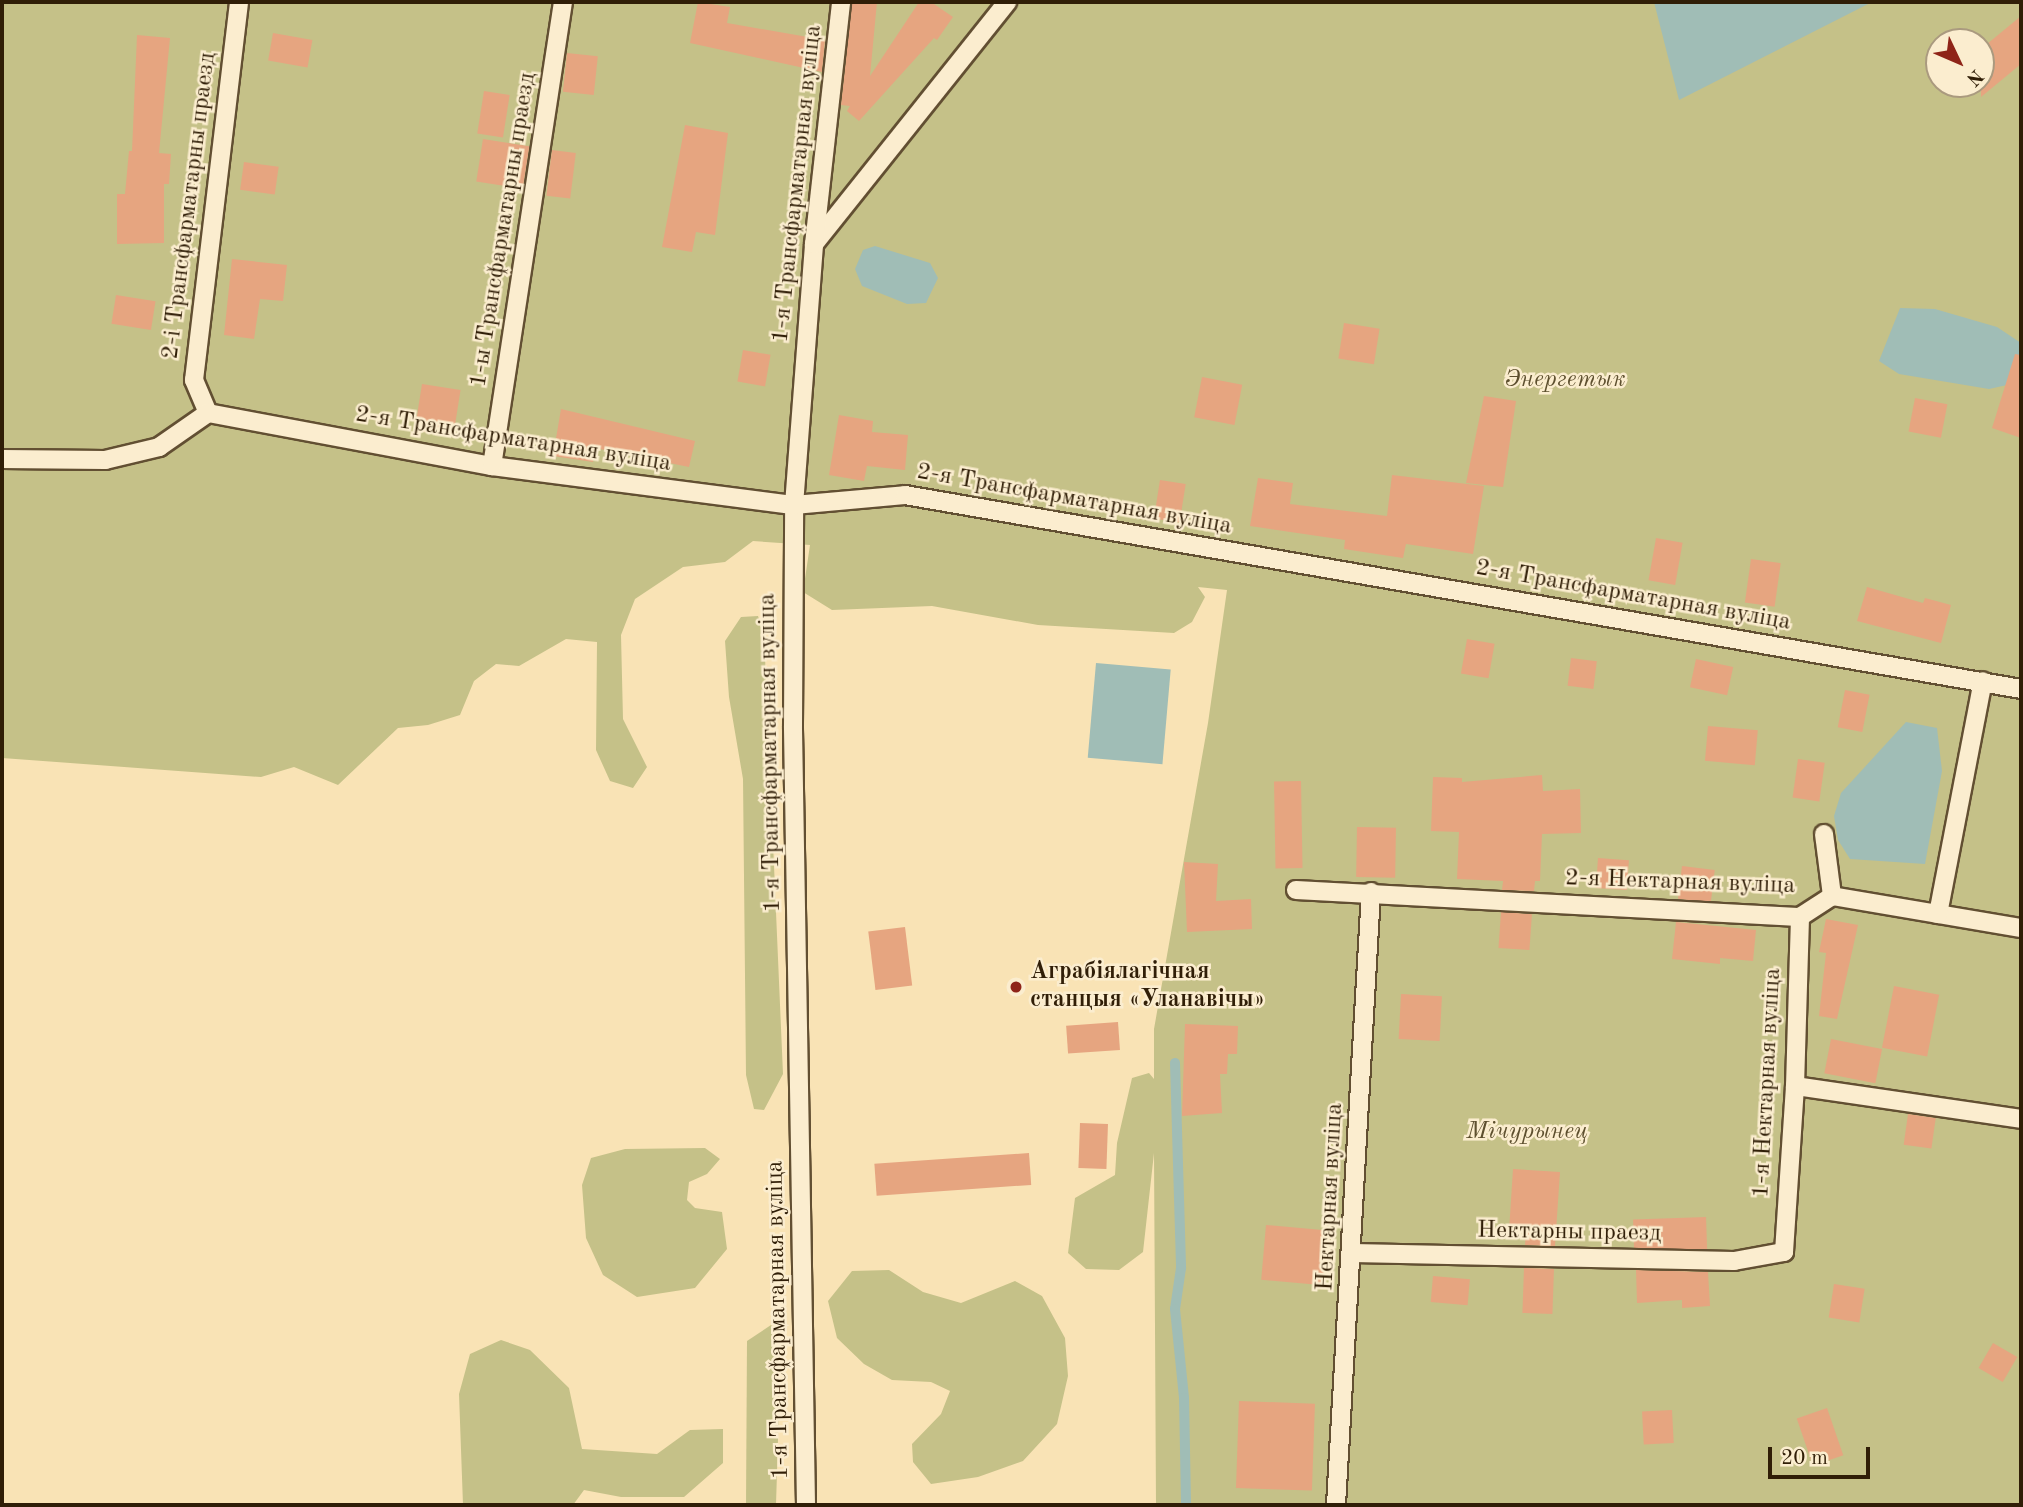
<!DOCTYPE html>
<html>
<head>
<meta charset="utf-8">
<style>
	body { margin:0 }
	#map { position:relative; width:2023px; height:1507px; overflow:hidden; background:#f9e3b5; font-family:"Old Standard TT",serif }
	div>[style] { position:absolute }
	.green>* { inset:0; background:#c5c188 }
	.water>* { inset:0; background:#a0bdb6; transform-origin:0 0 }
	.stream>* { height:10px; margin:-5px; padding:0 5px; transform-origin:5px; border-radius:5px; background:#a0bdb6 }
	.building>* { inset:0; background:#e6a580; transform-origin:0 0 }
	.roads { filter:drop-shadow(2px 0 #624f32) drop-shadow(-2px 0 #624f32) drop-shadow(0 2px #624f32) drop-shadow(0 -2px #624f32) }
	.service>* { height:18px; margin:-9px; padding:0 9px; transform-origin:9px; border-radius:9px; background:#fbedcf }
	.dots>* { width:19px; height:19px; translate:-50% -50%; box-sizing:border-box; border:4px solid #fbedcf; border-radius:50% }
	span { translate:-50% -50%; white-space:nowrap; text-align:center; line-height:1.15; -webkit-text-stroke:5px #fbedcf; paint-order:stroke }
	.street-label { font-size:24px; color:#301e07 }
	.park-label { font-size:24px; color:#5d4f2e; font-style:italic }
	.poi-label { font-size:24px; color:#301e07; font-weight:700 }
	.left { translate:0 -50%; text-align:left }
	.frame { position:absolute; inset:0; border:4px solid #301e07; pointer-events:none }
	.north { position:absolute; left:1925px; top:28px; width:70px; height:70px; box-sizing:border-box; background:#fbedcf; border:2px solid #aa9a7f; border-radius:50%; rotate:134deg; font-size:19px; font-weight:700; line-height:28px; text-align:center; color:#301e07 }
	.north::after { content:''; display:block; margin:auto; width:24px; height:32px; background:#8f2418; clip-path:polygon(50% 0,100% 100%,50% 72%,0 100%) }
	.scale { position:absolute; left:1768px; top:1447px; width:102px; height:32px; box-sizing:border-box; border:4px solid #301e07; border-top:0; padding-left:9px; font-size:21px; line-height:24px; white-space:nowrap; color:#301e07; -webkit-text-stroke:5px #fbedcf; paint-order:stroke }
</style>
</head>
<body>
<div id="map">
	<div class="green">
		<i style="clip-path:polygon(evenodd,2px 2px,2021px 2px,2021px 1505px,1156px 1505px,1154px 1153px,1143px 1252px,1119px 1270px,1086px 1269px,1068px 1253px,1075px 1198px,1115px 1175px,1117px 1143px,1132px 1078px,1149px 1073px,1154px 1079px,1154px 1029px,1208px 723px,1227px 590px,1198px 587px,1205px 597px,1192px 622px,1174px 633px,1038px 625px,932px 606px,832px 610px,803px 592px,810px 545px,753px 541px,725px 562px,683px 567px,635px 599px,621px 635px,623px 719px,647px 767px,633px 788px,610px 781px,596px 750px,597px 642px,566px 639px,519px 666px,496px 664px,474px 681px,460px 715px,428px 725px,398px 728px,338px 785px,294px 767px,261px 777px,2px 758px,2px 2px,1939px 42px,1981px 42px,1981px 84px,1939px 84px,1939px 42px)"></i>
		<i style="clip-path:polygon(758px 616px,764px 634px,783px 1074px,764px 1110px,754px 1109px,746px 1075px,743px 779px,729px 697px,725px 641px,741px 617px)"></i>
		<i style="clip-path:polygon(705px 1148px,720px 1159px,707px 1174px,689px 1182px,687px 1200px,695px 1208px,722px 1212px,727px 1249px,695px 1288px,637px 1297px,603px 1275px,586px 1238px,582px 1185px,591px 1158px,625px 1149px)"></i>
		<i style="clip-path:polygon(889px 1270px,923px 1292px,961px 1303px,1015px 1281px,1042px 1296px,1065px 1338px,1068px 1376px,1057px 1424px,1023px 1461px,978px 1477px,931px 1484px,913px 1462px,912px 1444px,941px 1414px,950px 1391px,931px 1382px,892px 1380px,864px 1364px,837px 1338px,828px 1301px,852px 1271px)"></i>
		<i style="clip-path:polygon(771px 1325px,781px 1340px,776px 1505px,746px 1505px,747px 1341px)"></i>
		<i style="clip-path:polygon(501px 1340px,530px 1350px,569px 1388px,582px 1449px,657px 1454px,690px 1430px,723px 1429px,723px 1463px,684px 1497px,621px 1497px,584px 1490px,573px 1505px,463px 1505px,459px 1394px,470px 1354px)"></i>
	</div>
	<div class="water">
		<i style="clip-path:polygon(1654px 2px,1872px 2px,1679px 100px)"></i>
		<i style="clip-path:polygon(875px 246px,930px 263px,938px 278px,926px 303px,907px 304px,862px 286px,855px 269px,863px 250px)"></i>
		<i style="clip-path:polygon(1900px 308px,1935px 309px,1997px 327px,2021px 343px,2021px 374px,2016px 383px,1989px 389px,1899px 374px,1879px 361px)"></i>
		<i style="left:1096px;top:663px;width:75px;height:95px;rotate:5deg"></i>
		<i style="clip-path:polygon(1906px 722px,1937px 728px,1942px 771px,1925px 864px,1850px 859px,1838px 840px,1834px 816px,1841px 793px)"></i>
	</div>
	<div class="stream">
		<i style="left:1175px;top:1063px;width:205px;rotate:88.3deg"></i>
		<i style="left:1181px;top:1268px;width:41px;rotate:98.3deg"></i>
		<i style="left:1175px;top:1309px;width:89px;rotate:84.2deg"></i>
		<i style="left:1184px;top:1398px;width:107px;rotate:88.9deg"></i>
	</div>
	<div class="building">
		<i style="clip-path:polygon(698px 2px,730px 7px,727px 23px,825px 40px,822px 72px,690px 43px)"></i>
		<i style="clip-path:polygon(852px 2px,877px 2px,870px 76px,919px 2px,931px 2px,953px 17px,937px 40px,934px 38px,859px 121px,847px 111px,850px 106px,841px 105px)"></i>
		<i style="clip-path:polygon(2021px 16px,2021px 64px,1981px 97px,1981px 49px)"></i>
		<i style="left:273px;top:33px;width:40px;height:28px;rotate:10deg"></i>
		<i style="clip-path:polygon(137px 35px,170px 38px,159px 153px,171px 154px,169px 184px,164px 184px,164px 243px,117px 244px,117px 194px,125px 194px,129px 151px,132px 151px)"></i>
		<i style="left:567px;top:53px;width:31px;height:39px;rotate:6deg"></i>
		<i style="left:484px;top:91px;width:26px;height:43px;rotate:9deg"></i>
		<i style="clip-path:polygon(685px 125px,728px 133px,715px 235px,696px 232px,692px 252px,662px 247px)"></i>
		<i style="left:483px;top:139px;width:47px;height:43px;rotate:9deg"></i>
		<i style="left:552px;top:150px;width:24px;height:46px;rotate:7deg"></i>
		<i style="left:244px;top:162px;width:35px;height:28px;rotate:8deg"></i>
		<i style="clip-path:polygon(232px 259px,287px 265px,283px 301px,260px 299px,254px 339px,224px 335px)"></i>
		<i style="left:116px;top:295px;width:40px;height:29px;rotate:9deg"></i>
		<i style="left:1344px;top:323px;width:36px;height:36px;rotate:9deg"></i>
		<i style="left:743px;top:350px;width:28px;height:32px;rotate:10deg"></i>
		<i style="clip-path:polygon(2015px 354px,2021px 355px,2021px 438px,1992px 428px)"></i>
		<i style="left:1202px;top:377px;width:41px;height:41px;rotate:11deg"></i>
		<i style="left:422px;top:384px;width:39px;height:47px;rotate:9deg"></i>
		<i style="clip-path:polygon(1484px 396px,1516px 401px,1503px 487px,1466px 483px)"></i>
		<i style="left:1915px;top:398px;width:33px;height:34px;rotate:11deg"></i>
		<i style="clip-path:polygon(561px 409px,695px 441px,689px 467px,595px 448px,593px 462px,553px 456px)"></i>
		<i style="clip-path:polygon(839px 415px,873px 421px,872px 432px,908px 435px,905px 470px,867px 466px,864px 481px,829px 475px)"></i>
		<i style="clip-path:polygon(1392px 475px,1484px 486px,1473px 554px,1406px 544px,1403px 558px,1344px 549px,1345px 540px,1250px 526px,1258px 478px,1293px 483px,1290px 504px,1387px 516px)"></i>
		<i style="left:1160px;top:480px;width:26px;height:39px;rotate:9deg"></i>
		<i style="left:1656px;top:538px;width:27px;height:43px;rotate:10deg"></i>
		<i style="left:1751px;top:559px;width:30px;height:44px;rotate:8deg"></i>
		<i style="clip-path:polygon(1867px 587px,1923px 603px,1925px 598px,1951px 605px,1941px 643px,1857px 621px)"></i>
		<i style="left:1467px;top:639px;width:28px;height:35px;rotate:10deg"></i>
		<i style="left:1571px;top:658px;width:26px;height:28px;rotate:7deg"></i>
		<i style="left:1696px;top:659px;width:38px;height:29px;rotate:12deg"></i>
		<i style="left:1845px;top:690px;width:25px;height:38px;rotate:11deg"></i>
		<i style="left:1708px;top:726px;width:50px;height:35px;rotate:5deg"></i>
		<i style="left:1798px;top:759px;width:27px;height:39px;rotate:8deg"></i>
		<i style="clip-path:polygon(1542px 775px,1543px 791px,1580px 789px,1581px 833px,1542px 834px,1540px 881px,1535px 881px,1534px 891px,1502px 890px,1503px 881px,1457px 879px,1459px 832px,1431px 831px,1433px 777px,1462px 778px,1462px 782px)"></i>
		<i style="left:1301px;top:781px;width:87px;height:27px;rotate:89deg"></i>
		<i style="left:1357px;top:827px;width:39px;height:50px;rotate:1deg"></i>
		<i style="left:1598px;top:858px;width:31px;height:30px;rotate:4deg"></i>
		<i style="clip-path:polygon(1184px 862px,1218px 864px,1216px 901px,1251px 899px,1252px 929px,1187px 932px)"></i>
		<i style="left:1682px;top:866px;width:33px;height:33px;rotate:7deg"></i>
		<i style="left:1501px;top:912px;width:31px;height:36px;rotate:4deg"></i>
		<i style="clip-path:polygon(1826px 919px,1858px 925px,1837px 1019px,1819px 1016px,1826px 953px,1819px 952px)"></i>
		<i style="clip-path:polygon(1676px 922px,1756px 930px,1753px 961px,1720px 958px,1720px 964px,1672px 959px)"></i>
		<i style="left:905px;top:927px;width:59px;height:37px;rotate:83deg"></i>
		<i style="left:1894px;top:986px;width:46px;height:63px;rotate:11deg"></i>
		<i style="left:1401px;top:994px;width:41px;height:45px;rotate:3deg"></i>
		<i style="left:1118px;top:1022px;width:28px;height:52px;rotate:86deg"></i>
		<i style="clip-path:polygon(1185px 1024px,1238px 1026px,1237px 1054px,1228px 1054px,1227px 1074px,1220px 1074px,1222px 1113px,1182px 1116px)"></i>
		<i style="left:1831px;top:1039px;width:52px;height:35px;rotate:11deg"></i>
		<i style="left:1908px;top:1114px;width:28px;height:31px;rotate:8deg"></i>
		<i style="left:1080px;top:1123px;width:28px;height:45px;rotate:2deg"></i>
		<i style="left:1029px;top:1153px;width:32px;height:155px;rotate:86deg"></i>
		<i style="clip-path:polygon(1513px 1169px,1560px 1172px,1555px 1246px,1525px 1245px,1526px 1232px,1509px 1231px)"></i>
		<i style="left:1706px;top:1217px;width:32px;height:73px;rotate:88deg"></i>
		<i style="left:1266px;top:1225px;width:62px;height:55px;rotate:5deg"></i>
		<i style="left:1524px;top:1268px;width:30px;height:45px;rotate:2deg"></i>
		<i style="clip-path:polygon(1636px 1270px,1708px 1272px,1710px 1306px,1682px 1308px,1682px 1300px,1637px 1303px)"></i>
		<i style="left:1433px;top:1276px;width:37px;height:26px;rotate:5deg"></i>
		<i style="left:1834px;top:1284px;width:31px;height:34px;rotate:9deg"></i>
		<i style="left:1993px;top:1343px;width:28px;height:29px;rotate:30deg"></i>
		<i style="left:1239px;top:1401px;width:76px;height:87px;rotate:2deg"></i>
		<i style="left:1827px;top:1408px;width:50px;height:32px;rotate:71deg"></i>
		<i style="left:1672px;top:1410px;width:33px;height:30px;rotate:87deg"></i>
	</div>
	<div class="roads">
		<div class="service">
			<i style="left:814px;top:244px;width:310px;rotate:-51.4deg"></i>
			<i style="left:208px;top:413px;width:36px;rotate:-113deg"></i>
			<i style="left:194px;top:380px;width:381px;rotate:-83.2deg"></i>
			<i style="left:2px;top:459px;width:103px;rotate:0.6deg"></i>
			<i style="left:105px;top:460px;width:56px;rotate:-13.5deg"></i>
			<i style="left:159px;top:447px;width:60px;rotate:-34.8deg"></i>
			<i style="left:208px;top:413px;width:289px;rotate:10.6deg"></i>
			<i style="left:492px;top:466px;width:305px;rotate:7.4deg"></i>
			<i style="left:794px;top:505px;width:111px;rotate:-5.1deg"></i>
			<i style="left:905px;top:495px;width:1133px;rotate:9.86deg"></i>
			<i style="left:492px;top:466px;width:469px;rotate:-81.3deg"></i>
			<i style="left:1824px;top:834px;width:63px;rotate:82.6deg"></i>
			<i style="left:1296px;top:890px;width:505px;rotate:3.07deg"></i>
			<i style="left:1800px;top:917px;width:38px;rotate:-33deg"></i>
			<i style="left:1832px;top:896px;width:192px;rotate:9.6deg"></i>
			<i style="left:1938px;top:914px;width:237px;rotate:-79.1deg"></i>
			<i style="left:1795px;top:1086px;width:228px;rotate:8.3deg"></i>
			<i style="left:1353px;top:1253px;width:381px;rotate:1.2deg"></i>
			<i style="left:1734px;top:1261px;width:51px;rotate:-10.2deg"></i>
			<i style="left:1784px;top:1252px;width:166px;rotate:-86.2deg"></i>
			<i style="left:1795px;top:1086px;width:169px;rotate:-88.3deg"></i>
			<i style="left:806px;top:1505px;width:779px;rotate:-90.96deg"></i>
			<i style="left:793px;top:726px;width:221px;rotate:-89.7deg"></i>
			<i style="left:794px;top:505px;width:262px;rotate:-85.6deg"></i>
			<i style="left:814px;top:244px;width:244px;rotate:-83.6deg"></i>
			<i style="left:1336px;top:1505px;width:614px;rotate:-86.73deg"></i>
		</div>
	</div>
	<div class="dots">
		<i style="left:1016px;top:987px;background:#8f2418"></i>
	</div>
	<div class="street-label">
		<span style="left:798px;top:184px;rotate:-84deg">1-я Трансфарматарная вуліца</span>
		<span style="left:190px;top:206px;rotate:-83deg">2-і Трансфарматарны праезд</span>
		<span style="left:504px;top:230px;rotate:-81deg">1-ы Трансфарматарны праезд</span>
		<span style="left:513px;top:440px;rotate:9deg">2-я Трансфарматарная вуліца</span>
		<span style="left:1074px;top:500px;rotate:10deg">2-я Трансфарматарная вуліца</span>
		<span style="left:1633px;top:596px;rotate:10deg">2-я Трансфарматарная вуліца</span>
		<span style="left:771px;top:753px;rotate:-91deg">1-я Трансфарматарная вуліца</span>
		<span style="left:1680px;top:883px;rotate:2deg">2-я Нектарная вуліца</span>
		<span style="left:1768px;top:1083px;rotate:-87deg">1-я Нектарная вуліца</span>
		<span style="left:1331px;top:1197px;rotate:-87deg">Нектарная вуліца</span>
		<span style="left:1569px;top:1233px;rotate:1deg">Нектарны праезд</span>
		<span style="left:779px;top:1320px;rotate:-91deg">1-я Трансфарматарная вуліца</span>
	</div>
	<div class="park-label">
		<span style="left:1565px;top:381px">Энергетык</span>
		<span style="left:1527px;top:1133px">Мічурынец</span>
	</div>
	<div class="poi-label">
		<span class="left" style="left:1030px;top:987px">Аграбіялагічная<br>станцыя «Уланавічы»</span>
	</div>
	<div class="frame"></div>
	<div class="north">N</div>
	<div class="scale">20 m</div>
</div>
</body>
</html>
